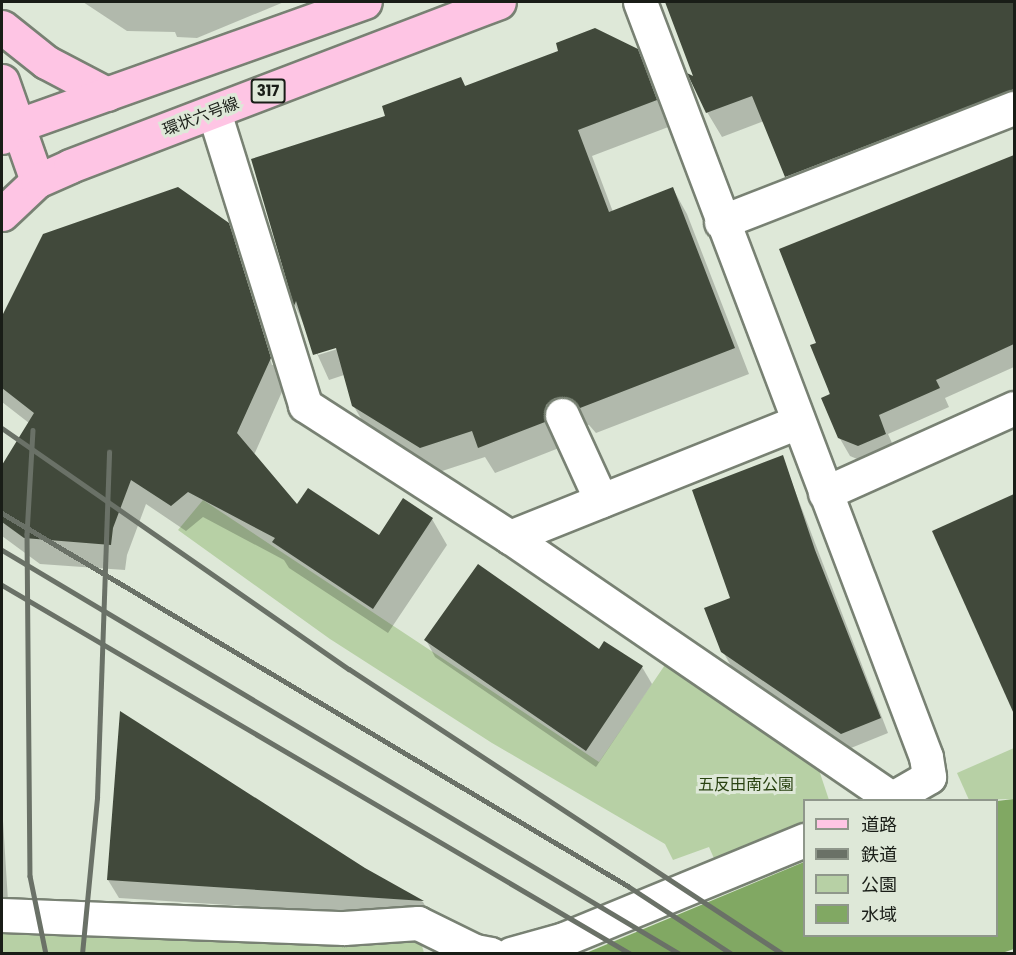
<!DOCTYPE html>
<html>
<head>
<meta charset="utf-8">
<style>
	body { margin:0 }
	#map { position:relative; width:1016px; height:955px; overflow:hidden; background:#dee8d8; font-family:Poppins,"Noto Sans JP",sans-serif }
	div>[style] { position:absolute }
	.green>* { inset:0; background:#b7d0a5 }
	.water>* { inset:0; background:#81a863 }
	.shadow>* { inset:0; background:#0003 }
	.building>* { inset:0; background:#41493b }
	.roads { filter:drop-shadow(2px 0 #788173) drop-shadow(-2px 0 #788173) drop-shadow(0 2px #788173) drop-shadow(0 -2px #788173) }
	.minor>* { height:33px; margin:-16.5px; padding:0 16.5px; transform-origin:16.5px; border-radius:16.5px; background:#fff }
	.major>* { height:33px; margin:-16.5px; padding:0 16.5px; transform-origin:16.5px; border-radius:16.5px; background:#fec5e4 }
	.rail>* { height:4.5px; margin:-2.25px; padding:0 2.25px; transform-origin:2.25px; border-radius:2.25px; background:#6a7167 }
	span { translate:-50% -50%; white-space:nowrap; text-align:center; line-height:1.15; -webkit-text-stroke:6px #dee8d8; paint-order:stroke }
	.shield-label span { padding:2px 4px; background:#dee8d8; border:2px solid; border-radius:4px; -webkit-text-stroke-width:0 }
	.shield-label { font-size:15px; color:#191d17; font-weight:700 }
	.street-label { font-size:16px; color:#191d17 }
	.park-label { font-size:16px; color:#294211 }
	.frame { position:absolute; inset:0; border:3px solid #191d17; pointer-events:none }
	.legend { position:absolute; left:803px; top:799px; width:195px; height:138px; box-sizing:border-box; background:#dee8d8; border:2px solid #8f978b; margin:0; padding:8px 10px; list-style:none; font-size:18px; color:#191d17 }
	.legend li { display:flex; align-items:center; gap:12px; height:30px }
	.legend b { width:30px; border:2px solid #8f978b }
</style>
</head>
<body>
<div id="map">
	<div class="green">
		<i style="clip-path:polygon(203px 500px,599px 762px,669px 659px,816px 761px,829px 800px,804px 800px,804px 825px,716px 863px,709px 847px,673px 860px,665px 844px,492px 743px,330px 639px,178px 530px)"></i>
		<i style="clip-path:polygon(1014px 748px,1014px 799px,969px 800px,957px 773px)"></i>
		<i style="clip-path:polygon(2px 928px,419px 935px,424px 953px,2px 953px)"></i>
	</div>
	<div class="water">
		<i style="clip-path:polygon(1014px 799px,1014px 949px,999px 954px,586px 953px,804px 862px,804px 936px,996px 936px,997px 801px)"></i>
	</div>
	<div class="shadow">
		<i style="clip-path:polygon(83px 2px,284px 2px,197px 38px,177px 37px,175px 32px,127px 31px)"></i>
		<i style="clip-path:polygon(680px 2px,1014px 2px,1014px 118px,800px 201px,764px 121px,722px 137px,707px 112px,668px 6px)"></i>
		<i style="clip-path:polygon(evenodd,637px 50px,652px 77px,671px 126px,592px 156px,613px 212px,673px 189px,687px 214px,749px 374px,596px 433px,589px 425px,570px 423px,559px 448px,495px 473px,485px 457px,436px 473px,369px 432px,353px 405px,344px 375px,329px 380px,295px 305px,253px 160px,387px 116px,461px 79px,466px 87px,637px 50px,343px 344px,344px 347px,318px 355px,318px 352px,343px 344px)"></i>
		<i style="clip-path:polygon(1014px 157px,1014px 367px,945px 398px,949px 407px,888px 434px,896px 452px,869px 464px,850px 456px,839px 437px,818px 344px,780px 250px)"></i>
		<i style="clip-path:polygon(evenodd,228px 224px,243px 250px,285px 385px,254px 455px,297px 506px,379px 537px,432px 519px,447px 545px,388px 633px,289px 568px,284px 560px,203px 517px,186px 531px,146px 504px,127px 555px,125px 570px,40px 564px,2px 536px,2px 467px,29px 423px,2px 402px,2px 318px,45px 236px,228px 224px,233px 241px,236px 241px,274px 365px,272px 365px,233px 241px)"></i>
		<i style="clip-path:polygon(782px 457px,888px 733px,851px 748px,731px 666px,722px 650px,731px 599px)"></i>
		<i style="clip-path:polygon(1014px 496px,1014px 708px,934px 532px)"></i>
		<i style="clip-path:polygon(426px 640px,600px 651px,642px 667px,652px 684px,596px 767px,435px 657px)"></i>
		<i style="clip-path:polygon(2px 805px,9px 917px,2px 917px)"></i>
		<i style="clip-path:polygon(365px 869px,423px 902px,432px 918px,119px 898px,108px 880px)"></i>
	</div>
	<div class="building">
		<i style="clip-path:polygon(665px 2px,1014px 2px,1014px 89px,785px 177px,752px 96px,706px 113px,687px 73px,693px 76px)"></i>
		<i style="clip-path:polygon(595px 28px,638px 49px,657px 100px,578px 130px,609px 212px,673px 187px,735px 348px,580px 408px,572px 399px,555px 398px,546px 405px,545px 422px,478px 448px,472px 431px,420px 448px,352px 406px,336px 348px,313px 355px,296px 301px,294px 306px,251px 159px,385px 116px,382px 106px,461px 77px,465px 86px,558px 51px,556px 43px)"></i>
		<i style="clip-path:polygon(1014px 155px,1014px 344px,936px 380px,940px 388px,879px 415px,886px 434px,858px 446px,838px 438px,821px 398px,830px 394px,810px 345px,816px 343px,779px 249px)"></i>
		<i style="clip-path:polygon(178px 187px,229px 223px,271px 358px,237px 433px,297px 504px,308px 488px,379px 535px,403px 498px,433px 518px,373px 609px,272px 542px,275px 538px,188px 492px,171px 506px,131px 480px,113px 528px,111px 545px,24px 538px,2px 522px,2px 465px,34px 413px,2px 388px,2px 316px,43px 234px)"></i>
		<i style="clip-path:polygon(783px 455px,815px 550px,881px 718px,841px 734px,721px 652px,704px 608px,730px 598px,692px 490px)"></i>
		<i style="clip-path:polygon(1014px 494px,1014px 714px,932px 531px)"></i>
		<i style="clip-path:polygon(478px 564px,599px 649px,604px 641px,643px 666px,586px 751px,424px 640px)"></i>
		<i style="clip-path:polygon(120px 711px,365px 868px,424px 901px,107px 880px)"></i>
	</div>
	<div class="roads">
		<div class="minor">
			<i style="left:640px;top:2px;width:807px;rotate:69.25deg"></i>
			<i style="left:926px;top:757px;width:20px;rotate:81deg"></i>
			<i style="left:929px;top:777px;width:46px;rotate:150.1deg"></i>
			<i style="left:214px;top:112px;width:307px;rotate:72.7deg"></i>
			<i style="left:305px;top:405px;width:244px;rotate:32.8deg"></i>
			<i style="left:510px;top:537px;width:463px;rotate:34.4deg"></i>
			<i style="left:721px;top:222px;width:314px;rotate:-21.3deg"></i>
			<i style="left:562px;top:415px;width:94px;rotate:65.4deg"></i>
			<i style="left:825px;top:493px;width:207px;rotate:-24.2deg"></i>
			<i style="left:510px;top:537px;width:309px;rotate:-21.8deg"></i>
			<i style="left:2px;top:915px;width:342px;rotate:2.2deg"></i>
			<i style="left:344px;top:928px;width:74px;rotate:-3.9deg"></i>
			<i style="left:418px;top:923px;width:64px;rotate:26.2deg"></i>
			<i style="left:475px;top:951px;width:16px;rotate:11deg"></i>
			<i style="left:511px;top:954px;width:55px;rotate:-15.8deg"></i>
			<i style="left:564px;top:939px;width:260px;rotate:-22.4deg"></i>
		</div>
		<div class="major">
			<i style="left:2px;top:27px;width:56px;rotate:38.5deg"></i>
			<i style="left:46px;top:62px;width:69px;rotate:27.7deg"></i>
			<i style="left:2px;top:81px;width:106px;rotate:70.7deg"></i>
			<i style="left:2px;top:137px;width:21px;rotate:-35deg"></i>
			<i style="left:19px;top:125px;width:367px;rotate:-19.6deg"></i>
			<i style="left:2px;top:214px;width:48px;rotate:-43.3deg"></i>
			<i style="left:37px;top:181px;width:36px;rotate:-24deg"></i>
			<i style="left:70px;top:166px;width:459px;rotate:-20.9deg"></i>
		</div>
	</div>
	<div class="rail">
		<i style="left:2px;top:428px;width:422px;rotate:34.8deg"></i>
		<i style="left:349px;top:669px;width:519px;rotate:33.29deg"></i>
		<i style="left:33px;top:430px;width:104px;rotate:93.3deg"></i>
		<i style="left:27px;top:534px;width:342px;rotate:89.5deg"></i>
		<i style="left:30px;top:876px;width:80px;rotate:78.4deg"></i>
		<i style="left:2px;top:513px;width:729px;rotate:30.79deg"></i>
		<i style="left:628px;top:886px;width:124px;rotate:33.2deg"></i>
		<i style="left:2px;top:550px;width:789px;rotate:30.79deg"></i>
		<i style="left:2px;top:585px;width:729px;rotate:30.4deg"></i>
		<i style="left:82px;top:954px;width:157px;rotate:-84.5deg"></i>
		<i style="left:97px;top:798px;width:346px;rotate:-88deg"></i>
	</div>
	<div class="shield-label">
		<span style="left:268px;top:91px">317</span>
	</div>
	<div class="street-label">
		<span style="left:201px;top:117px;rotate:-21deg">環状六号線</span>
	</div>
	<div class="park-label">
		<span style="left:746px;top:785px">五反田南公園</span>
	</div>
	<div class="frame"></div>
	<ul class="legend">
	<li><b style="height:8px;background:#fec5e4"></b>道路</li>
	<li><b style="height:8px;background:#6a7167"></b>鉄道</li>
	<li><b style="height:16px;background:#b7d0a5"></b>公園</li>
	<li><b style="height:16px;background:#81a863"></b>水域</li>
	</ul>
</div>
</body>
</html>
